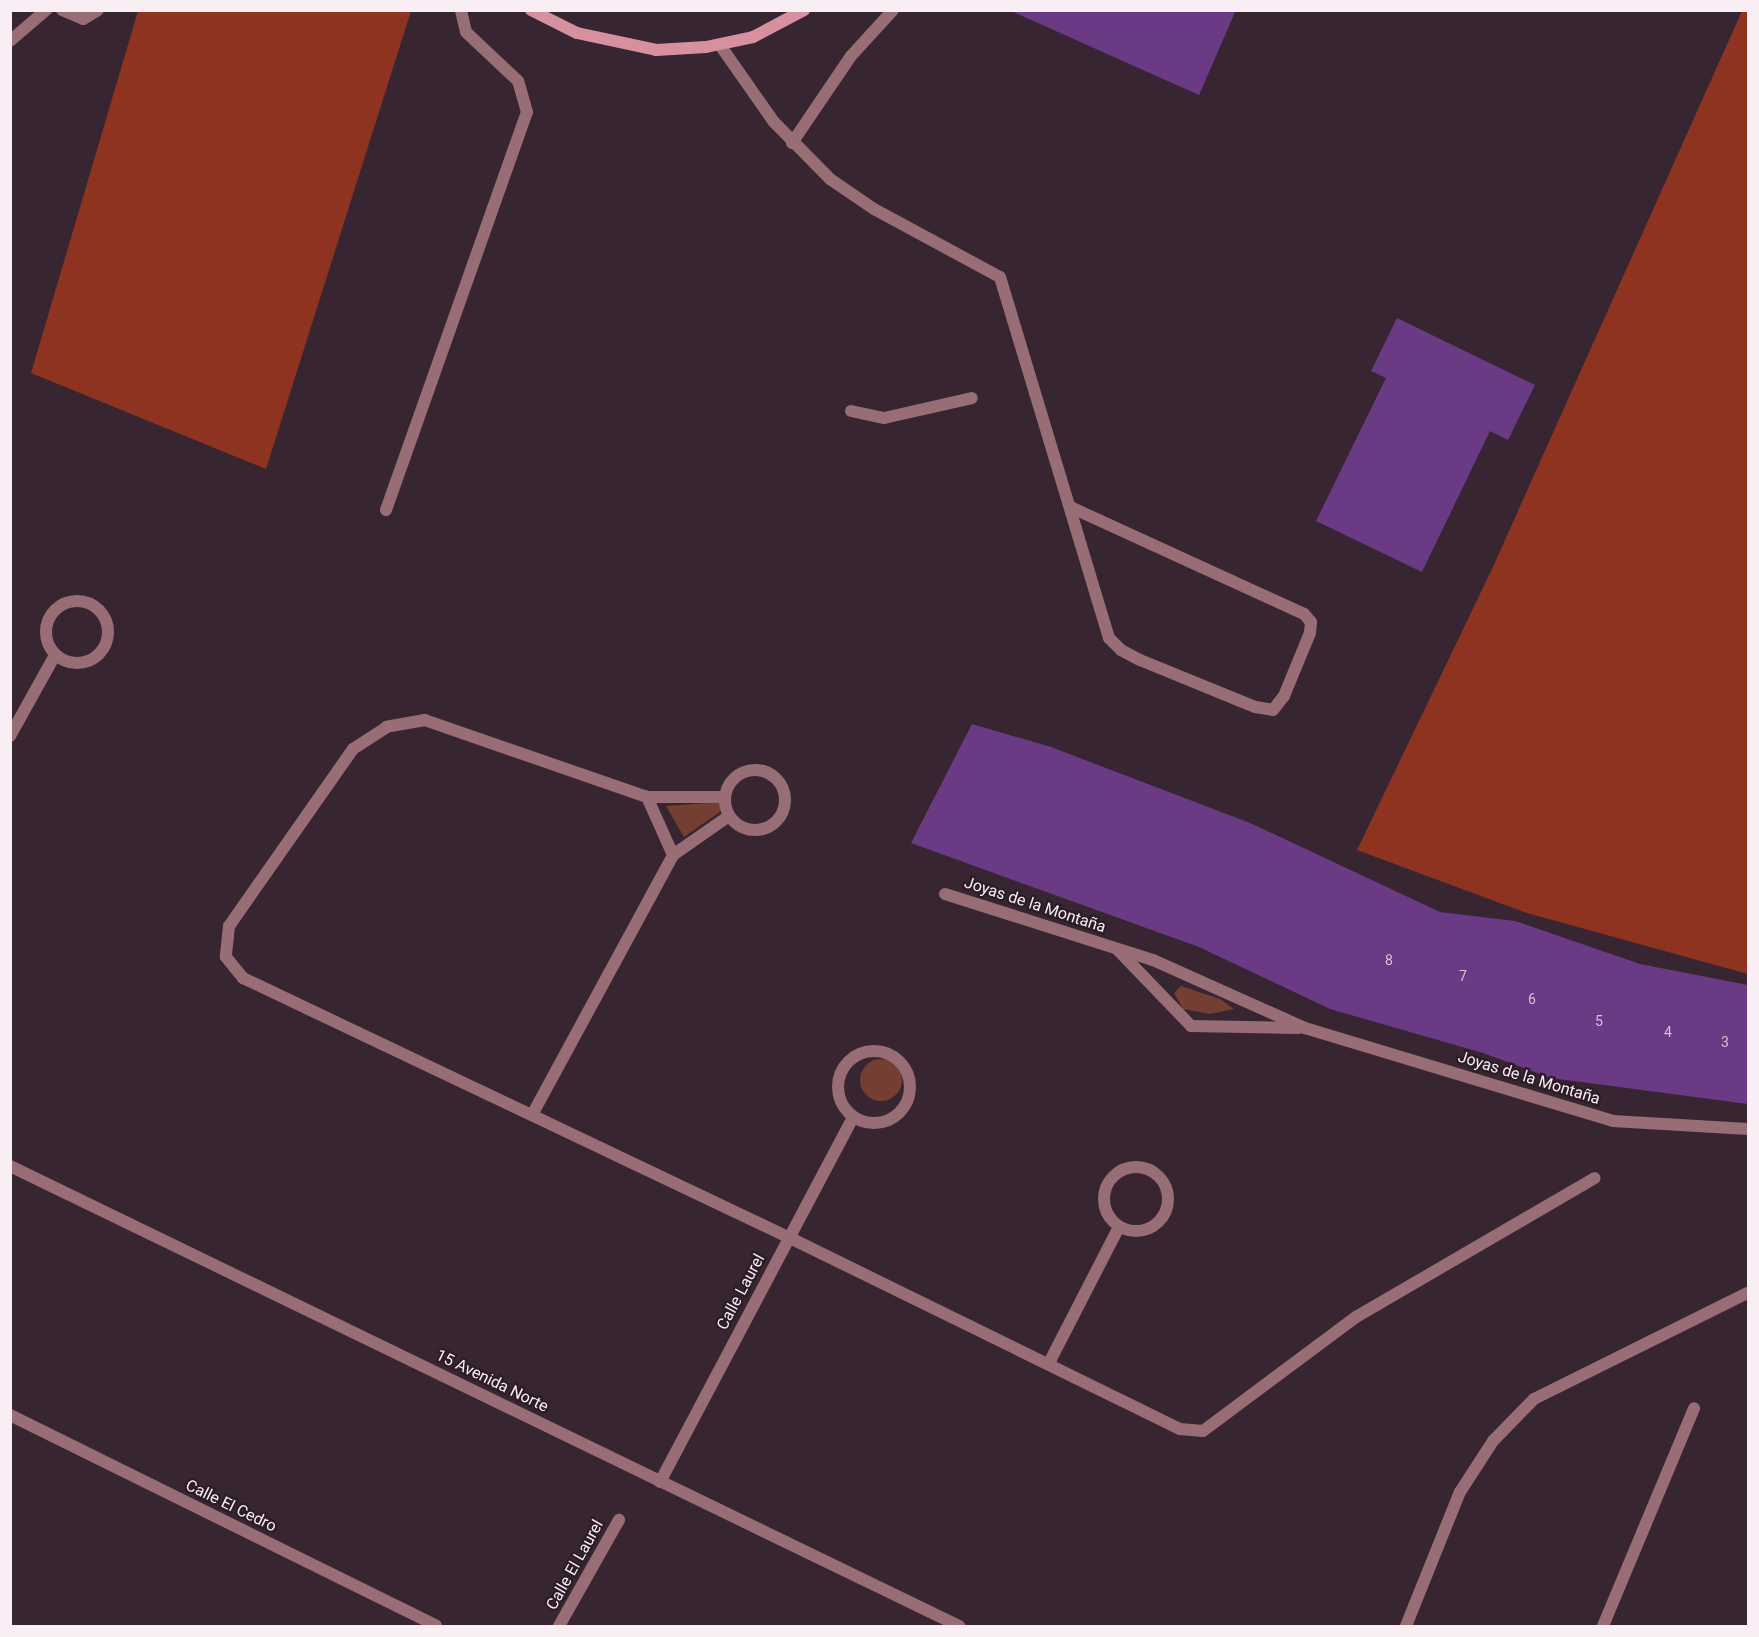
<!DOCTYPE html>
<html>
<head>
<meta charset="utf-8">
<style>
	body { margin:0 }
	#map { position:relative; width:1759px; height:1637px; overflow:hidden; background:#372631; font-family:Roboto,sans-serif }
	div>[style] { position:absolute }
	.green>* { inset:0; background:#743f32 }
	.round { border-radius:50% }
	.forest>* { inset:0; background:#8d331f }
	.building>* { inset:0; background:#6a3a84 }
	.lane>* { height:12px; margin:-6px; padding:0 6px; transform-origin:6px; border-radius:6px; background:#996d75 }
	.street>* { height:12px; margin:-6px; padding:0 6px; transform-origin:6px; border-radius:6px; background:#996d75 }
	.street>.ring { margin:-6px; padding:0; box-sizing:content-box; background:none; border:12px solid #996d75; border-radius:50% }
	.secondary>* { height:12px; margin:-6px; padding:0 6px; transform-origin:6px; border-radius:6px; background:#d7919e }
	span { translate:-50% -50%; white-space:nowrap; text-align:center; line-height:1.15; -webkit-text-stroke:4.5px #2c1c27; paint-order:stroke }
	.number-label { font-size:14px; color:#d6c1d9 }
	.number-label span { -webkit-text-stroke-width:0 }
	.street-label { font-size:16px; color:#faeef5 }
	.frame { position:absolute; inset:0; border:12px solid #faeef5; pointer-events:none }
</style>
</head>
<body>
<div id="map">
	<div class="green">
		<i style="clip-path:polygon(722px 802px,721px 811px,684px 837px,666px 806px)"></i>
		<i style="clip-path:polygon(1181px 986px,1220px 999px,1234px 1009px,1210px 1014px,1183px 1009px,1174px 993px)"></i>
		<i class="round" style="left:860px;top:1059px;width:42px;height:42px"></i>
	</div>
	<div class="forest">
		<i style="clip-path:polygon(138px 11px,411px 11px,266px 469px,31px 373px)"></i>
		<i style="clip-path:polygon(1742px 11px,1748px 11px,1748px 974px,1527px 913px,1357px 850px,1492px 569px)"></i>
	</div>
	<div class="building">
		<i style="clip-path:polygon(1009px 10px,1236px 10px,1199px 95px)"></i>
		<i style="clip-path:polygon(1397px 318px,1535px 385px,1508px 440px,1490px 431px,1422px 572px,1316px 521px,1386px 378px,1371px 371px)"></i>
		<i style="clip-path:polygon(972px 724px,1051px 747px,1250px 823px,1440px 912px,1515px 921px,1640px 964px,1748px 985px,1748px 1104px,1551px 1078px,1483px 1053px,1330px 1009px,1199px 947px,911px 843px)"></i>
	</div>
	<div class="lane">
		<i style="left:720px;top:45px;width:94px;rotate:55deg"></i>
		<i style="left:774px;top:122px;width:80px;rotate:45.5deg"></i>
		<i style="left:830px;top:179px;width:53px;rotate:34.3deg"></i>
		<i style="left:874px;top:209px;width:143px;rotate:28.4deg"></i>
		<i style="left:1000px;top:277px;width:377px;rotate:73.2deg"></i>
		<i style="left:1109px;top:638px;width:17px;rotate:45deg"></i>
		<i style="left:1121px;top:650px;width:21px;rotate:28deg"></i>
		<i style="left:1140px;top:660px;width:124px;rotate:22.2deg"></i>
		<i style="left:1255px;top:707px;width:18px;rotate:9deg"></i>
		<i style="left:1273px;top:710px;width:18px;rotate:-52deg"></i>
		<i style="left:1284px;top:696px;width:68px;rotate:-67.6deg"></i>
		<i style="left:1310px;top:633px;width:11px;rotate:-85deg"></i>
		<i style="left:1311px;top:622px;width:11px;rotate:-131deg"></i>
		<i style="left:1304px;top:614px;width:257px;rotate:-155.4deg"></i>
		<i style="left:792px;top:143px;width:105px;rotate:-55.9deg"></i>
		<i style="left:851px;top:56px;width:62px;rotate:-47.6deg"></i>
		<i style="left:851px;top:411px;width:34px;rotate:12deg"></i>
		<i style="left:884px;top:418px;width:90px;rotate:-12.8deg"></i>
	</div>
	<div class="street">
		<i style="left:62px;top:10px;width:23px;rotate:23deg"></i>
		<i style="left:83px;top:19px;width:17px;rotate:-31deg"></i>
		<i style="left:10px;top:41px;width:48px;rotate:-40.7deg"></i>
		<i style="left:386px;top:510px;width:422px;rotate:-70.5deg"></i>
		<i style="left:527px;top:112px;width:32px;rotate:-106deg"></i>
		<i style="left:518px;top:81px;width:71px;rotate:-136.7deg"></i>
		<i style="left:466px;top:32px;width:23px;rotate:-103deg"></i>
		<i class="ring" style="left:46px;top:601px;width:50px;height:50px"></i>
		<i style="left:10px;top:736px;width:93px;rotate:-60.9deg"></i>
		<i class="ring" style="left:725px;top:770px;width:48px;height:48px"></i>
		<i style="left:647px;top:797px;width:78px"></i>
		<i style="left:673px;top:855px;width:64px;rotate:-114.1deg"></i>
		<i style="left:647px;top:797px;width:235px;rotate:-160.9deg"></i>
		<i style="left:425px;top:720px;width:39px;rotate:170deg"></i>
		<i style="left:387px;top:727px;width:40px;rotate:147.1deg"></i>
		<i style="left:353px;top:749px;width:216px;rotate:125deg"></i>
		<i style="left:229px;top:926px;width:31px;rotate:96deg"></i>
		<i style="left:226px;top:957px;width:27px;rotate:51deg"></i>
		<i style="left:243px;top:978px;width:603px;rotate:25.42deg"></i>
		<i style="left:788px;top:1237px;width:436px;rotate:26.1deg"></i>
		<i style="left:1180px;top:1429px;width:23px;rotate:5deg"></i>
		<i style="left:1203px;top:1431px;width:191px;rotate:-36.7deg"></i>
		<i style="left:1356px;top:1317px;width:276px;rotate:-30.2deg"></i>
		<i style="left:945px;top:894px;width:218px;rotate:17.6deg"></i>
		<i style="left:1153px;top:960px;width:167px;rotate:24.1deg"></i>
		<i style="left:1305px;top:1028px;width:322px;rotate:16.8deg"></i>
		<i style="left:1613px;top:1121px;width:135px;rotate:3.4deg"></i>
		<i style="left:1117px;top:949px;width:107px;rotate:46.1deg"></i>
		<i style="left:1191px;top:1026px;width:107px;rotate:1.1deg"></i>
		<i class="ring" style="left:838px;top:1051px;width:60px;height:60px"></i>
		<i style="left:532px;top:1115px;width:296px;rotate:-61.5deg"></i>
		<i style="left:673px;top:855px;width:68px;rotate:-34.9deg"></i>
		<i style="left:10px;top:1166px;width:1055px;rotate:25.86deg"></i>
		<i class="ring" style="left:1104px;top:1167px;width:52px;height:52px"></i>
		<i style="left:1049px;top:1363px;width:153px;rotate:-62.8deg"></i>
		<i style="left:10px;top:1415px;width:475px;rotate:26.3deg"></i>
		<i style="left:660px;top:1482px;width:412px;rotate:-62.1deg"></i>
		<i style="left:559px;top:1626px;width:122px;rotate:-60.5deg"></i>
		<i style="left:1406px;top:1626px;width:144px;rotate:-68.1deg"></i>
		<i style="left:1460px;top:1492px;width:61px;rotate:-57.1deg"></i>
		<i style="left:1493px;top:1441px;width:59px;rotate:-45.7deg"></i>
		<i style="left:1534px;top:1399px;width:239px;rotate:-26.4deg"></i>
		<i style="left:1603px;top:1626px;width:236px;rotate:-67.3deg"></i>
	</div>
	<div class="secondary">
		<i style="left:531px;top:10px;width:51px;rotate:26.6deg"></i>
		<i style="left:577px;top:33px;width:81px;rotate:12.1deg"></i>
		<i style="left:656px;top:50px;width:50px;rotate:-3.4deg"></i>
		<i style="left:706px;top:47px;width:48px;rotate:-12deg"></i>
		<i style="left:753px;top:37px;width:58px;rotate:-27.9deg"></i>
	</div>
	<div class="number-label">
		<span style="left:1389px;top:960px">8</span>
		<span style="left:1463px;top:976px">7</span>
		<span style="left:1532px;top:999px">6</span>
		<span style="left:1599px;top:1021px">5</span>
		<span style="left:1668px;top:1032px">4</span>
		<span style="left:1725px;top:1042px">3</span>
	</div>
	<div class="street-label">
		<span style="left:1035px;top:905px;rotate:18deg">Joyas de la Montaña</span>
		<span style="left:1529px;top:1078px;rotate:17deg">Joyas de la Montaña</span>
		<span style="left:741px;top:1292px;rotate:-62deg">Calle Laurel</span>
		<span style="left:492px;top:1381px;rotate:26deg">15 Avenida Norte</span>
		<span style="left:231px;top:1506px;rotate:26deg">Calle El Cedro</span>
		<span style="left:575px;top:1565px;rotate:-61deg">Calle El Laurel</span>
	</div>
	<div class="frame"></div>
</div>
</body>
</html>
